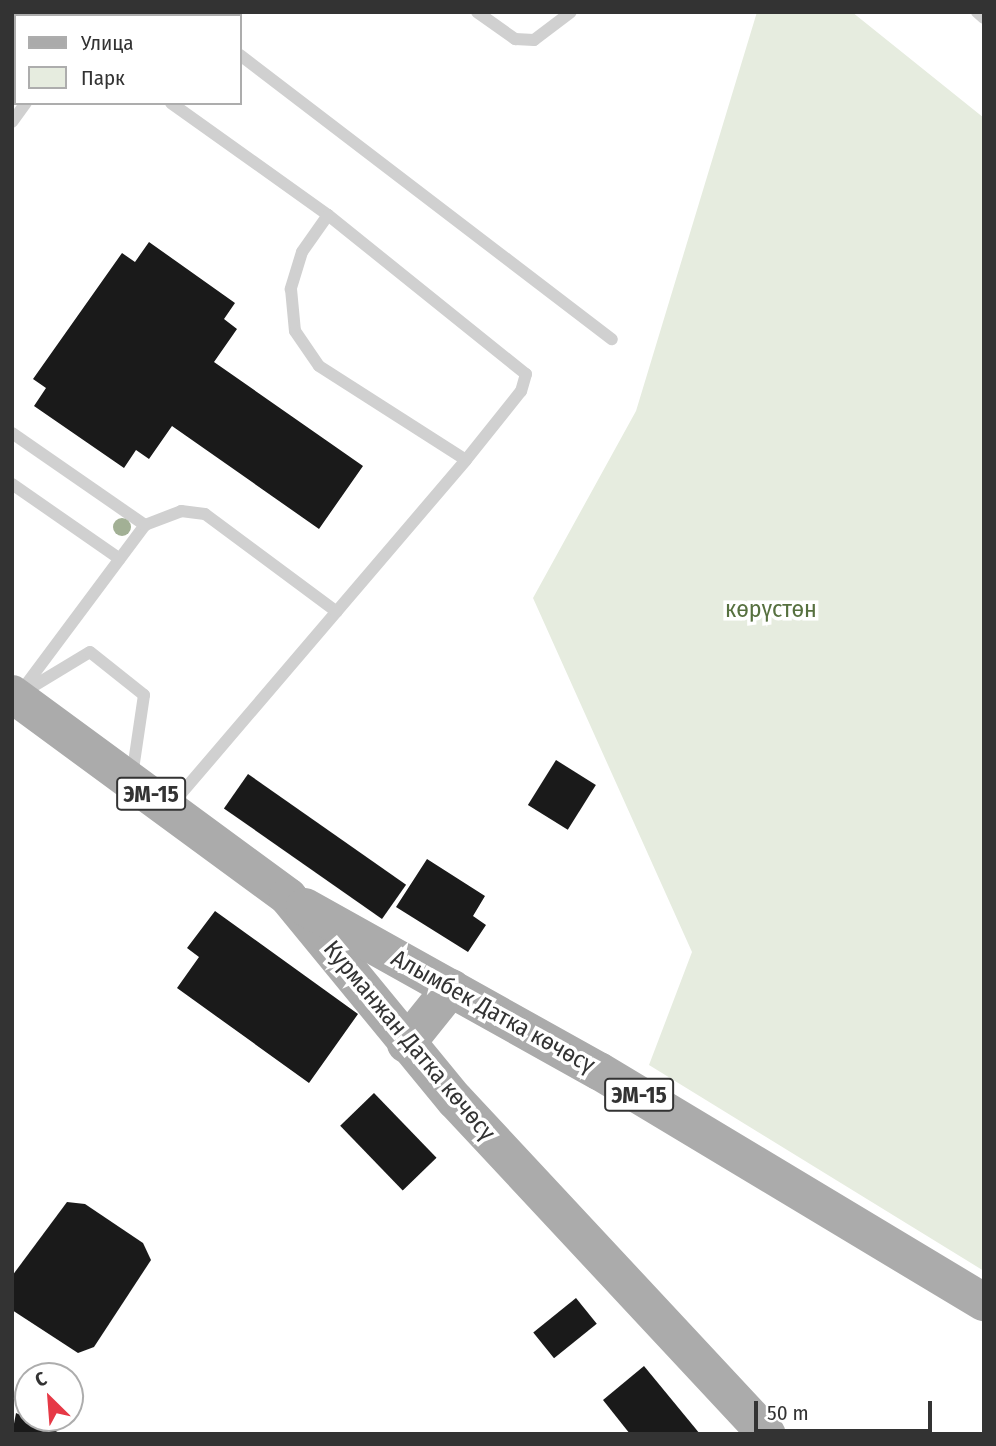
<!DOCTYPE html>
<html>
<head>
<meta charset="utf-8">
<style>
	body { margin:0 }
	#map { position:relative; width:996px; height:1446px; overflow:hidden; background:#fff; font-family:"Fira Sans Condensed",sans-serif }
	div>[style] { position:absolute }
	.green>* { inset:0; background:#e6ecdf }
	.building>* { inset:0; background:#1a1a1a; transform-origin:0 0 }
	.service>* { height:12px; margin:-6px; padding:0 6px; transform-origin:6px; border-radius:6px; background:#d0d0d0 }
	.primary>* { height:38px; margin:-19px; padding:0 19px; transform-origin:19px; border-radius:19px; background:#ababab }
	.trees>* { width:18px; height:18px; margin:-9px; border-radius:50%; background:#a2b095 }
	span { translate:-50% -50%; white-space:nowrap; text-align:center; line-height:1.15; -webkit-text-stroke:7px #fff; paint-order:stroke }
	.shield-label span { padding:2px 5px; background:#fff; border:2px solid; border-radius:5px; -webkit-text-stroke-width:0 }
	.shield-label { font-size:23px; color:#333; font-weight:700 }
	.park-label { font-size:24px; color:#56703f }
	.street-label { font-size:24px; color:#333 }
	.frame { position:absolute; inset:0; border:14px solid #333; pointer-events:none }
	.legend { position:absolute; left:14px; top:14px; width:228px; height:91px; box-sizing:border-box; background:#fff; border:2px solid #adadad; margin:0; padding:9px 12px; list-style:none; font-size:21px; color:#333 }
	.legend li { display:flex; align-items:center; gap:14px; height:35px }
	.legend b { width:35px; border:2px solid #adadad }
	.north { position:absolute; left:14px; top:1362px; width:70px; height:70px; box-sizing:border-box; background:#fff; border:2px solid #adadad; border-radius:50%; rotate:335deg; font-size:19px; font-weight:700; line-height:28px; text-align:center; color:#333 }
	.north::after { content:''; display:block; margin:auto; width:24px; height:32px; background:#e63946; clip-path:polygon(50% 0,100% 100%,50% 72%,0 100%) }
	.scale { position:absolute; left:754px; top:1401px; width:178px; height:32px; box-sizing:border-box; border:4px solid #333; border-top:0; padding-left:9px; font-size:21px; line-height:24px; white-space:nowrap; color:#333; -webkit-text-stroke:5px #fff; paint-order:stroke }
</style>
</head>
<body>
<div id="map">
	<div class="green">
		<i style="clip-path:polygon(757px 12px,852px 12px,984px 118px,984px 1271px,649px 1065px,692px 952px,533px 598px,636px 411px)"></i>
	</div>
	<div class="building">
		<i style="clip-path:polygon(149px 242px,235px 303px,224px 319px,237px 329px,214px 362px,363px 466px,319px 529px,172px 426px,149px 459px,136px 450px,124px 468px,34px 406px,46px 388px,33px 379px,122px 253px,135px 262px)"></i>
		<i style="left:556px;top:760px;width:47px;height:53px;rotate:32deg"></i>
		<i style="left:248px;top:774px;width:193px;height:42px;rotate:35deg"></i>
		<i style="clip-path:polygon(427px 859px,485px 896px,473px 916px,486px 925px,468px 952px,396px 907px)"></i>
		<i style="clip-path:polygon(215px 911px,358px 1014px,309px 1083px,177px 988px,199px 957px,187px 948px)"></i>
		<i style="left:374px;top:1093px;width:90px;height:47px;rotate:46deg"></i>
		<i style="clip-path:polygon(67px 1202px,85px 1204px,143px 1243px,151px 1260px,94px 1347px,78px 1353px,12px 1310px,12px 1276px)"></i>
		<i style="left:576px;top:1298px;width:33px;height:55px;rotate:51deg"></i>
		<i style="clip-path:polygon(644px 1366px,700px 1434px,630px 1434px,603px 1400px)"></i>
		<i style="clip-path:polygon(16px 1413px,62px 1434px,12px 1434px)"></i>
	</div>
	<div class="service">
		<i style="left:72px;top:12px;width:5px;rotate:53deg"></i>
		<i style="left:184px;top:12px;width:6px;rotate:39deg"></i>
		<i style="left:477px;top:12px;width:47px;rotate:35.4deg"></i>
		<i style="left:515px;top:39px;width:19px;rotate:3deg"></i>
		<i style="left:534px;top:40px;width:46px;rotate:-37.1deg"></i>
		<i style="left:977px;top:12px;width:9px;rotate:41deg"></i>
		<i style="left:240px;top:55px;width:468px;rotate:37.4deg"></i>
		<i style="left:171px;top:103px;width:193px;rotate:35.5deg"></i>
		<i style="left:328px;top:215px;width:254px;rotate:38.8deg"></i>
		<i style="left:526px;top:374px;width:18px;rotate:106deg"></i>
		<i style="left:521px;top:391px;width:88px;rotate:128.6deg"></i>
		<i style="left:466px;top:460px;width:454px;rotate:130.5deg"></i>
		<i style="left:12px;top:122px;width:24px;rotate:-54deg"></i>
		<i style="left:328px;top:215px;width:45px;rotate:125.1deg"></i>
		<i style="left:302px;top:252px;width:39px;rotate:107deg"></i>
		<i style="left:291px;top:289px;width:42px;rotate:84.6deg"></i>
		<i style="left:295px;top:331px;width:42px;rotate:55.6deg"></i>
		<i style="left:319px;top:366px;width:174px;rotate:32.6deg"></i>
		<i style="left:12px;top:433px;width:162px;rotate:34.7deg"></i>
		<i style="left:12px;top:484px;width:131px;rotate:34.8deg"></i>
		<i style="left:22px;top:693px;width:79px;rotate:-31.1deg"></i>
		<i style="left:90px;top:652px;width:69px;rotate:38.5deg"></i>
		<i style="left:144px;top:695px;width:82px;rotate:98.4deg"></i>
		<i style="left:19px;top:694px;width:211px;rotate:-53.3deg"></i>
		<i style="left:145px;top:525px;width:39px;rotate:-21deg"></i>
		<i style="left:181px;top:511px;width:24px;rotate:7deg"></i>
		<i style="left:205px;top:514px;width:164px;rotate:36.6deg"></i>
	</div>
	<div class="primary">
		<i style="left:12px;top:694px;width:343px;rotate:36.3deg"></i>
		<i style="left:288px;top:897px;width:263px;rotate:50.6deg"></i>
		<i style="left:455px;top:1100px;width:457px;rotate:47deg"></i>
		<i style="left:305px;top:907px;width:337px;rotate:29.2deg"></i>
		<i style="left:599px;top:1071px;width:449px;rotate:31deg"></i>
		<i style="left:406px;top:1044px;width:72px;rotate:-51.2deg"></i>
	</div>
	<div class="trees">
		<i style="left:122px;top:527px"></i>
	</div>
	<div class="shield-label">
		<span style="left:151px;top:794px">ЭМ-15</span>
		<span style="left:639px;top:1095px">ЭМ-15</span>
	</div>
	<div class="park-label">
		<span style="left:771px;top:610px">көрүстөн</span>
	</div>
	<div class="street-label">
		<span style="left:493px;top:1012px;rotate:29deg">Алымбек Датка көчөсү</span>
		<span style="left:409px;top:1041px;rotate:50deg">Курманжан Датка көчөсү</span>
	</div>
	<div class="frame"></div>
	<ul class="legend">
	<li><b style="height:9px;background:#ababab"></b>Улица</li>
	<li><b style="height:19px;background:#e6ecdf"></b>Парк</li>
	</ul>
	<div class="north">С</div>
	<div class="scale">50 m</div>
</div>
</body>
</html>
